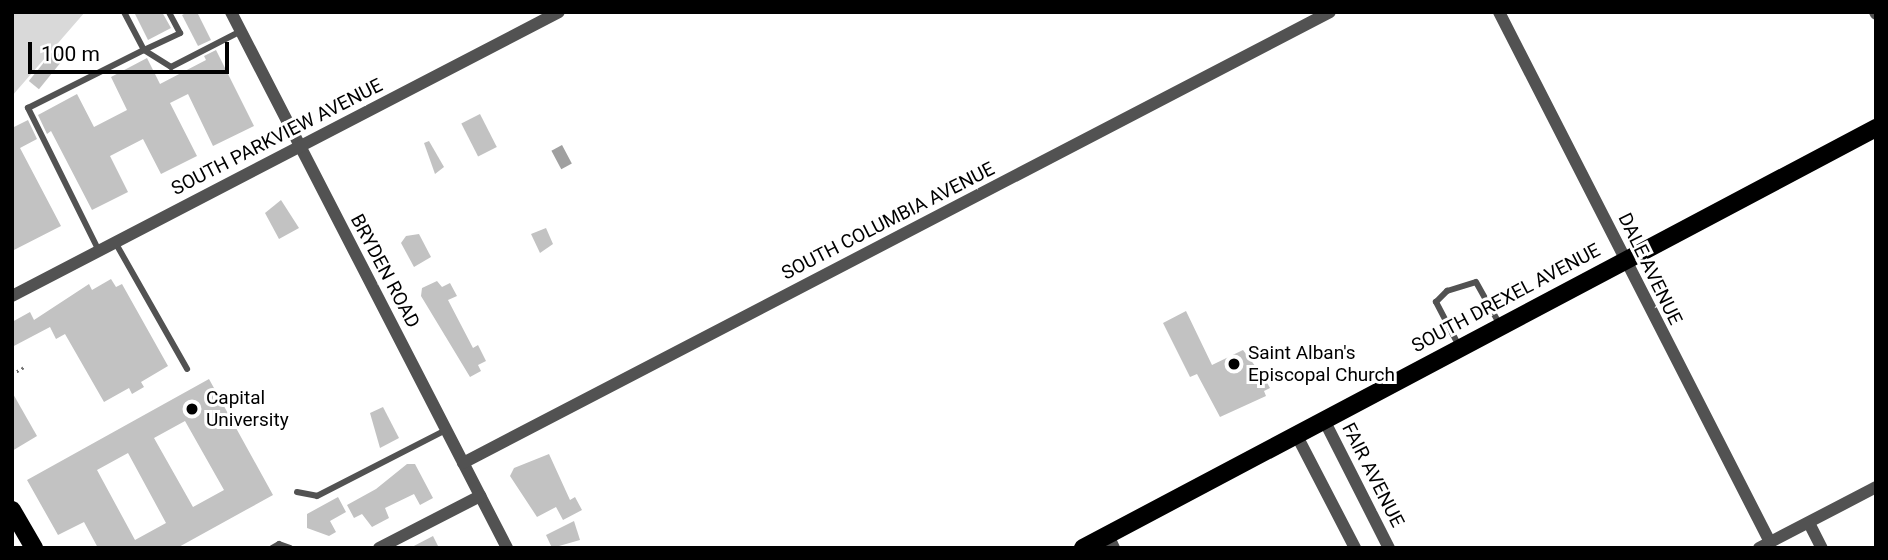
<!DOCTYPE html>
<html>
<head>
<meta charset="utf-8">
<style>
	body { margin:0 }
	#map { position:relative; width:1888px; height:560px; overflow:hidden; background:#fff; font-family:Roboto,sans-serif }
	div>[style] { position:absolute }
	.green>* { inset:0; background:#d9d9d9 }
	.water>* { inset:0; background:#a0a0a0; transform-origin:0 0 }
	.building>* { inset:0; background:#c2c2c2; transform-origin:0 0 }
	.path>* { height:2.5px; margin-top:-1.25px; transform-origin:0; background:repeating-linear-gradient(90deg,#747474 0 2px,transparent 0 5.5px) }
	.lane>* { height:6px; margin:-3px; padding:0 3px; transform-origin:3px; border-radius:3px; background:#525252 }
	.street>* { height:12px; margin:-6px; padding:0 6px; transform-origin:6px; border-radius:6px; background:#525252 }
	.primary>* { height:18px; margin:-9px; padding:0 9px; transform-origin:9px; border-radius:9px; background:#000 }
	.dots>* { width:19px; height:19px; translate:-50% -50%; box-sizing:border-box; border:4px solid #fff; border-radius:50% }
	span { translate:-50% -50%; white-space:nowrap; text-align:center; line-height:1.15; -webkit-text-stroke:6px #fff; paint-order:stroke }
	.street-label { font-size:19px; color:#000 }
	.poi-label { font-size:19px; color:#000 }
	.left { translate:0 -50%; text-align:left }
	.frame { position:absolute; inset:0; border:14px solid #000; pointer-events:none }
	.scale { position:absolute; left:28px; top:42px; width:201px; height:32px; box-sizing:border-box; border:4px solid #000; border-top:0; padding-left:9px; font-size:21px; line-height:24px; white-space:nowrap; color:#000; -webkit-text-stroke:5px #fff; paint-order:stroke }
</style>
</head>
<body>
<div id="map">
	<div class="green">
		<i style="clip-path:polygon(13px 12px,85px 12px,12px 96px,12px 14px)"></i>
	</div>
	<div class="water">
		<i style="left:562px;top:145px;width:21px;height:12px;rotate:62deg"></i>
	</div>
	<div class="building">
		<i style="clip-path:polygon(134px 12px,162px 12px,171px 28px,148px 40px)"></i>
		<i style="clip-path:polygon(188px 12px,197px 12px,211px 40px,198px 46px,182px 15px)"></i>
		<i style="left:54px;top:50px;width:13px;height:40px;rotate:39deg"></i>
		<i style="clip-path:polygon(216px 50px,254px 126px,213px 146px,188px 94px,170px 103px,197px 156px,161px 174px,143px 139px,110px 156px,128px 192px,92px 210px,51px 131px,47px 134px,38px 115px,77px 94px,94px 127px,127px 110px,111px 77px,147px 58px,160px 84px,206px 60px,204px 56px)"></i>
		<i style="left:480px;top:114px;width:37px;height:21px;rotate:63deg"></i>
		<i style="clip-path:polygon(28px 120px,37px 139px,20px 148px,61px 226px,12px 251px,12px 128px)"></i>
		<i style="clip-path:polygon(429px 141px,444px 167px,435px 174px,424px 143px)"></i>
		<i style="clip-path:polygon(281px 200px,299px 228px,279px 239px,265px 213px)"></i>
		<i style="clip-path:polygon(546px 228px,553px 244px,540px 253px,531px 234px)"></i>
		<i style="clip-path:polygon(419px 234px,431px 257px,414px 267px,401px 243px,406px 236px)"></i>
		<i style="clip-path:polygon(111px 279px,116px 287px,122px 284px,168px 366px,141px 382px,144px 387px,132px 394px,129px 388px,104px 402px,65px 334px,56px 339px,50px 327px,12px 347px,12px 322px,30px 312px,34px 320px,89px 284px,92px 290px)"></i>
		<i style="clip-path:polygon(437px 281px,442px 287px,450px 283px,457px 296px,448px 300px,473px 348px,478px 345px,486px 361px,478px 365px,481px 371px,470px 377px,421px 296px,422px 288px)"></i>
		<i style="clip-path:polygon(1186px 311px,1212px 365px,1243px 350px,1265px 379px,1270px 388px,1264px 391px,1266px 396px,1220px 417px,1197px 374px,1190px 377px,1163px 323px)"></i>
		<i style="clip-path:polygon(evenodd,209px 379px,273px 495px,177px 548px,98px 548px,84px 522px,58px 535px,27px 480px,209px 379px,185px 421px,224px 490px,193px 507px,154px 438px,185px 421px,209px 379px,128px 453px,166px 523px,135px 540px,97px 470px,128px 453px)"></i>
		<i style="clip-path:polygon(12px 392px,37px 436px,12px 451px)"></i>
		<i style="clip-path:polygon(383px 407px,399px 438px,380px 448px,370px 413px)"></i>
		<i style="clip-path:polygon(549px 454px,570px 500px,575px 497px,582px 510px,563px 520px,556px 507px,537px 517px,510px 476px,514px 468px)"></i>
		<i style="clip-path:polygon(407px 464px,415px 464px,433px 498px,420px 505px,414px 494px,385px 508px,389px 518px,372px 527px,362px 514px,354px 518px,347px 505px,376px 489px)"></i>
		<i style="clip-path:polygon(338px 497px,346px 512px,330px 521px,336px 532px,329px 536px,307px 528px,307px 514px)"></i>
		<i style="clip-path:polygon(574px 521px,580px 540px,552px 548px,546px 535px)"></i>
		<i style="clip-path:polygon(433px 536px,439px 548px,410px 548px)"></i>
	</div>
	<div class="path">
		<i style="left:12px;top:374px;width:14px;rotate:-30deg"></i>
	</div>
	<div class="lane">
		<i style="left:124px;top:12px;width:43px;rotate:62.2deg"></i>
		<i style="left:144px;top:50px;width:40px;rotate:-25deg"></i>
		<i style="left:180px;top:33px;width:24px;rotate:-118deg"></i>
		<i style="left:115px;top:242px;width:146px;rotate:60.4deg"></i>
		<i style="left:99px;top:251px;width:160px;rotate:-116.4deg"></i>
		<i style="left:28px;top:108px;width:130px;rotate:-26.6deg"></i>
		<i style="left:144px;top:50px;width:32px;rotate:32deg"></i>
		<i style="left:171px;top:67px;width:76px;rotate:-27.2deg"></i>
		<i style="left:1459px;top:346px;width:50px;rotate:-117.6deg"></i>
		<i style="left:1436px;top:302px;width:16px;rotate:-45deg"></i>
		<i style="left:1447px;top:291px;width:30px;rotate:-17deg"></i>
		<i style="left:1476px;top:282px;width:49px;rotate:60.8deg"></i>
		<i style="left:297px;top:492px;width:20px;rotate:11deg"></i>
		<i style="left:317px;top:496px;width:145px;rotate:-27.1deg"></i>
		<i style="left:272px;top:548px;width:8px;rotate:-30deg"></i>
		<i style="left:279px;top:544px;width:12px;rotate:20deg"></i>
	</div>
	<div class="street">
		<i style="left:231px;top:12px;width:603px;rotate:62.75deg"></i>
		<i style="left:1499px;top:12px;width:595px;rotate:62.92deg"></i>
		<i style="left:1875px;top:12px;width:2px;rotate:63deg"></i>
		<i style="left:12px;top:296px;width:616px;rotate:-27.44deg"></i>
		<i style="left:1324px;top:420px;width:144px;rotate:63.1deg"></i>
		<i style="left:1297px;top:436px;width:126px;rotate:62.6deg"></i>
		<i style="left:463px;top:463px;width:977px;rotate:-27.48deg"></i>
		<i style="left:1809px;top:523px;width:28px;rotate:63deg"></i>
		<i style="left:1108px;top:535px;width:14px;rotate:65deg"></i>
		<i style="left:379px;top:548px;width:114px;rotate:-27.2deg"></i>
		<i style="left:1759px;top:548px;width:132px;rotate:-27.5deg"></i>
	</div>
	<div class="primary">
		<i style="left:12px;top:510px;width:44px;rotate:59.9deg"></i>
		<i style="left:1083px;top:548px;width:897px;rotate:-27.91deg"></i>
	</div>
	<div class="dots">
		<i style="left:1234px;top:364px;background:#000"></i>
		<i style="left:192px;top:409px;background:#000"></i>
	</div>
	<div class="street-label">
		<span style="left:277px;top:137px;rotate:-27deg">SOUTH PARKVIEW AVENUE</span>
		<span style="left:888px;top:221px;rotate:-27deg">SOUTH COLUMBIA AVENUE</span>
		<span style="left:1650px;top:269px;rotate:64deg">DALE AVENUE</span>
		<span style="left:385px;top:271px;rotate:62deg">BRYDEN ROAD</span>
		<span style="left:1506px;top:298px;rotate:-28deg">SOUTH DREXEL AVENUE</span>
		<span style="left:1373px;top:475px;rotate:63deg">FAIR AVENUE</span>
	</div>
	<div class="poi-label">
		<span class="left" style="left:1248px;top:364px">Saint Alban's<br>Episcopal Church</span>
		<span class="left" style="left:206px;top:409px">Capital<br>University</span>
	</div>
	<div class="frame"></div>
	<div class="scale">100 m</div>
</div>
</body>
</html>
